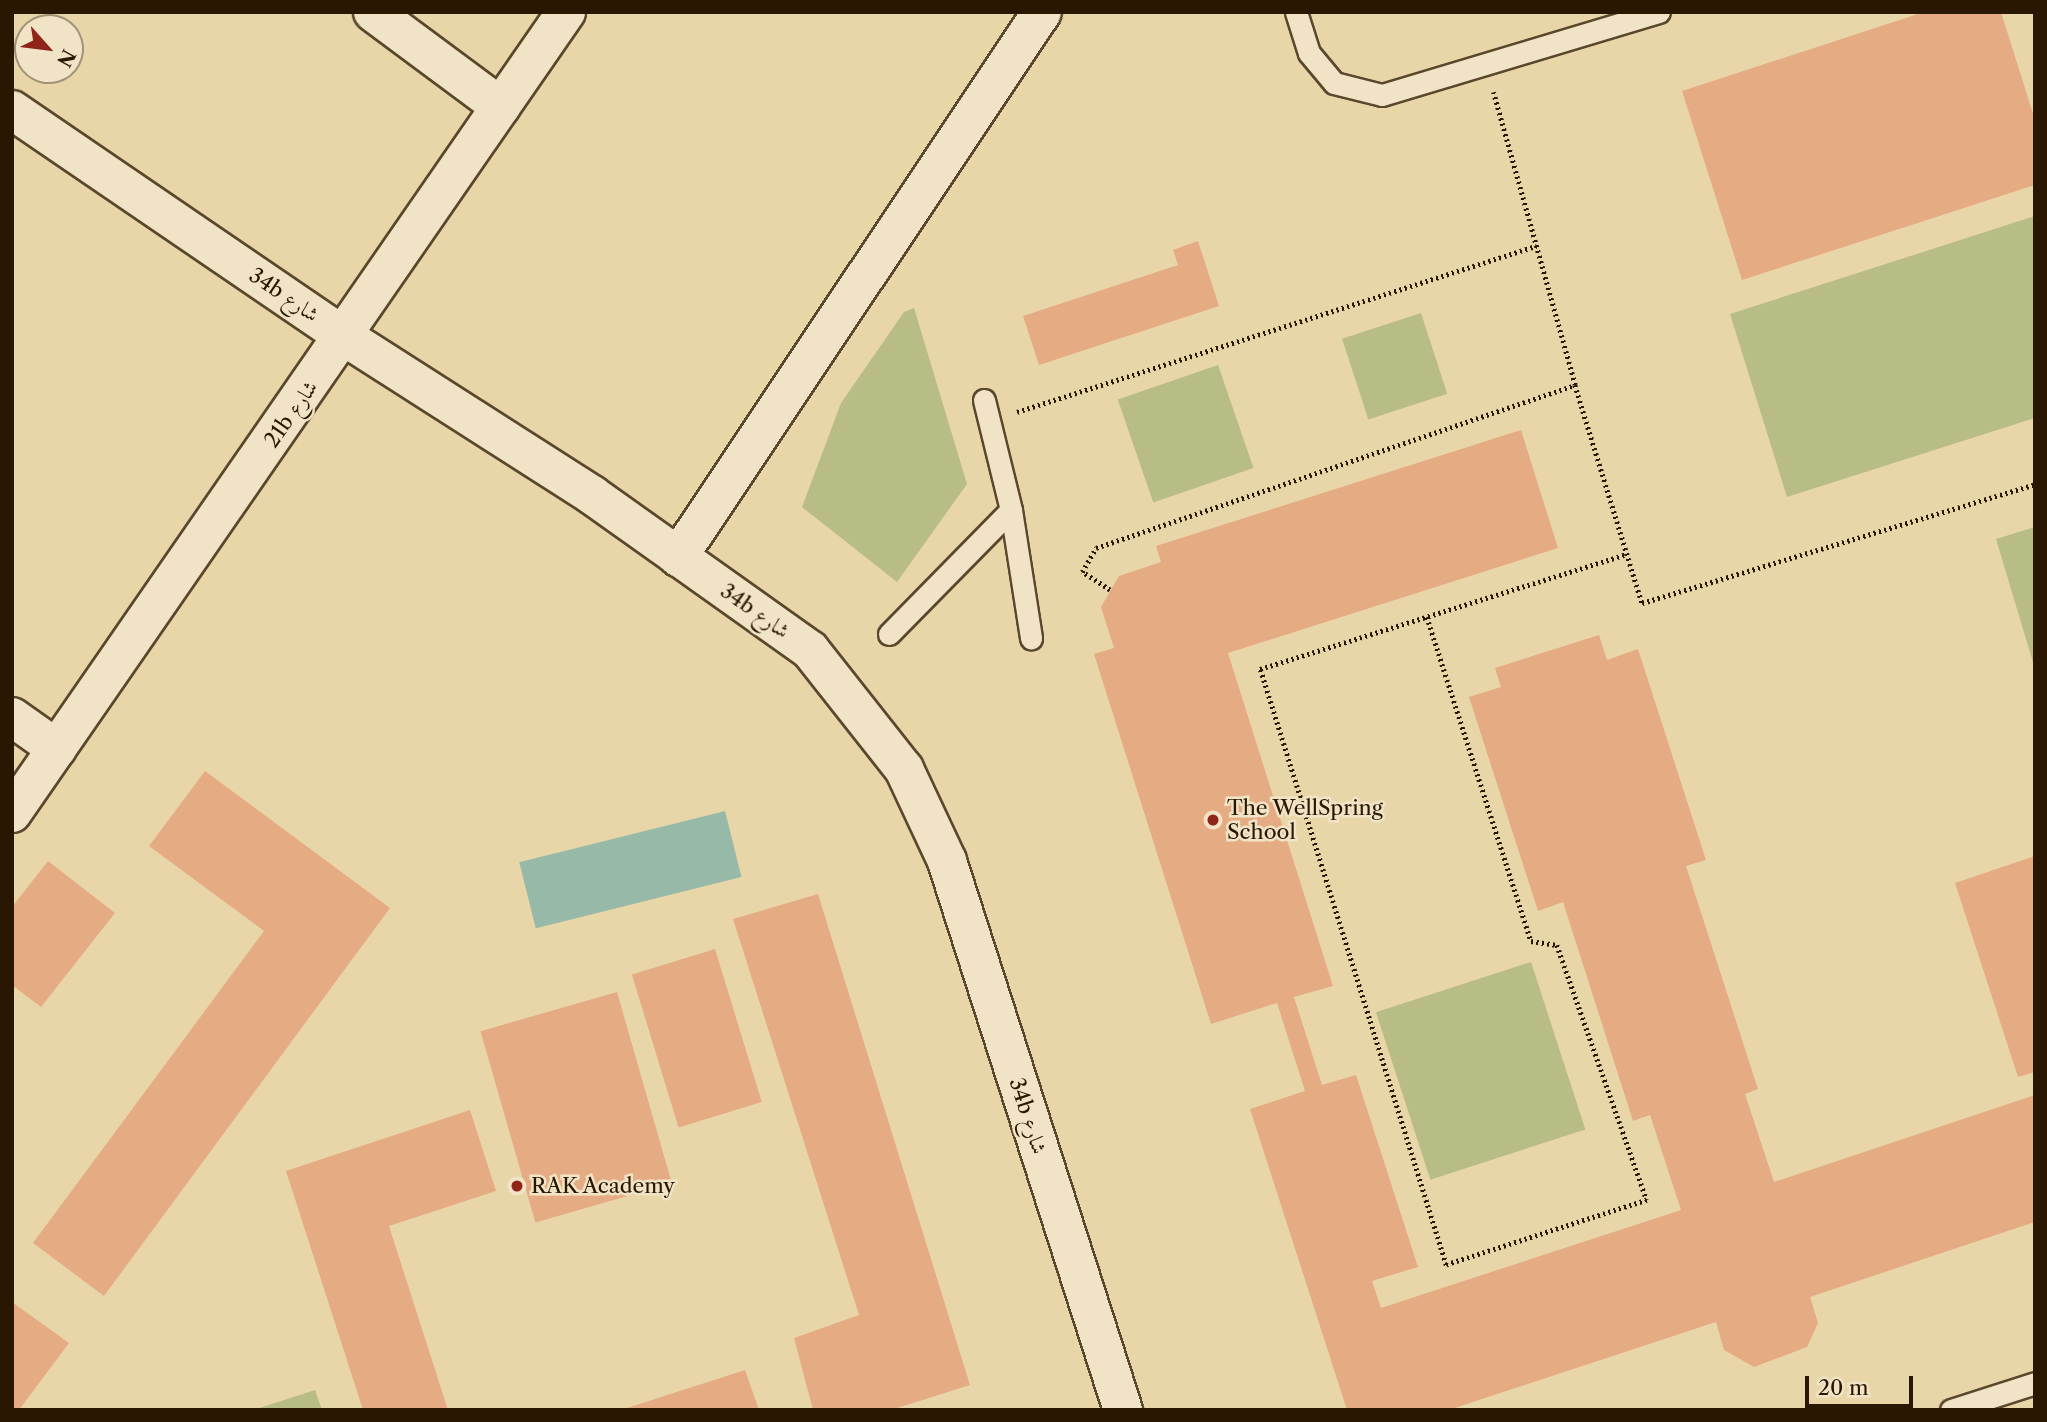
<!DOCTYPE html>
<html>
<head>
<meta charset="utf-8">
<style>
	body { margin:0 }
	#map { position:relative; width:2047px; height:1422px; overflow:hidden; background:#e9d6a8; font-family:"Libre Caslon Text",Amiri,serif }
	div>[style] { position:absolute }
	.green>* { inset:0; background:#b8bd86; transform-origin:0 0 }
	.water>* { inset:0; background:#97b9a7; transform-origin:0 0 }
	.building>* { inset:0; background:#e5ac84; transform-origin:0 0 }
	.path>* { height:4.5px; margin-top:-2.25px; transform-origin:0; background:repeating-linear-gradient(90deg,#2a1702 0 2px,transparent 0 5.5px) }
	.roads { filter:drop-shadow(2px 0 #5a472c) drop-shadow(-2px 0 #5a472c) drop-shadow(0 2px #5a472c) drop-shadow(0 -2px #5a472c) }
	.service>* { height:21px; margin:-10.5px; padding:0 10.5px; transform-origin:10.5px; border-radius:10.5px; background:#f1e4c6 }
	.minor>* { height:38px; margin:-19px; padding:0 19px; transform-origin:19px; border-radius:19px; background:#f1e4c6 }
	.dots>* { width:19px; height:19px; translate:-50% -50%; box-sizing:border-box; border:4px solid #f1e4c6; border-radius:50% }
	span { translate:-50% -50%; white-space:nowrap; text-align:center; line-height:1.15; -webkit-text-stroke:5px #f1e4c6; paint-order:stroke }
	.street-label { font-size:21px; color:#2a1702 }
	.poi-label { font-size:21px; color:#2a1702 }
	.left { translate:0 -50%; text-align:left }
	.frame { position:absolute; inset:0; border:14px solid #2a1702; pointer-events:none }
	.north { position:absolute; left:14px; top:14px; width:70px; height:70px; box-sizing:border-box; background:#f1e4c6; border:2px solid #a19278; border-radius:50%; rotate:118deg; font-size:19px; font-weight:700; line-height:28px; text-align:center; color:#2a1702 }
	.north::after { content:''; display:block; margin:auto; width:24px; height:32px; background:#8f2418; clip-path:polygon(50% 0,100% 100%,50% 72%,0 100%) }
	.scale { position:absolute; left:1805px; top:1376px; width:108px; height:32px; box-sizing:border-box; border:4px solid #2a1702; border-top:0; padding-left:9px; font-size:21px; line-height:24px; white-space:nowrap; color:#2a1702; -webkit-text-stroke:5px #f1e4c6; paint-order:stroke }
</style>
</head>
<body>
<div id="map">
	<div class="green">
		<i style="clip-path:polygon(2035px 216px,2035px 418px,1787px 497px,1730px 314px)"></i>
		<i style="clip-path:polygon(914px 308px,967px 484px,897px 582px,802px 507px,841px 403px,904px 312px)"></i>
		<i style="left:1421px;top:313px;width:85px;height:83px;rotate:72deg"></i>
		<i style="left:1218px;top:365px;width:109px;height:106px;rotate:71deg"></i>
		<i style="clip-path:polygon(2035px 527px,2035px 669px,1996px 539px)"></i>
		<i style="left:1531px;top:962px;width:176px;height:163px;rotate:72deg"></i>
		<i style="clip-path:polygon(315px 1390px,322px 1410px,253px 1410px)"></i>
	</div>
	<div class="water">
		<i style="left:725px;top:811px;width:68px;height:212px;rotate:76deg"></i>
	</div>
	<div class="building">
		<i style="clip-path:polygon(1924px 12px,2001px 12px,2035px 120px,2035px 185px,1742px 280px,1682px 91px)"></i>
		<i style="clip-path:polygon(1198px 241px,1219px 306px,1039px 365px,1023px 316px,1178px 265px,1173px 250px)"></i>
		<i style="clip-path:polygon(1521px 430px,1558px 548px,1228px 653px,1333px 986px,1294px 997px,1322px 1085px,1356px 1075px,1418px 1267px,1372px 1281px,1381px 1308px,1681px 1210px,1650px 1115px,1633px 1121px,1563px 902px,1538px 911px,1469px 697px,1501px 687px,1495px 668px,1599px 635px,1607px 660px,1638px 649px,1706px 860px,1686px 866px,1758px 1089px,1745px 1094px,1774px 1182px,2035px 1095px,2035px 1222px,1810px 1297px,1818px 1323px,1807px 1347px,1754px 1367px,1724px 1350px,1716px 1322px,1449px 1410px,1347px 1410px,1250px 1109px,1305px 1091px,1277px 1003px,1211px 1024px,1094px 654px,1114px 648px,1101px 607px,1119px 576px,1161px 562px,1156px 546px)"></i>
		<i style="clip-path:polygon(205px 771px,390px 908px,104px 1296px,33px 1243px,264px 931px,149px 846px)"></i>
		<i style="clip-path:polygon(2035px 856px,2035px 1072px,2018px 1077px,1955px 883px)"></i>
		<i style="clip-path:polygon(48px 861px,115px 913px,41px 1007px,12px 985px,12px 907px)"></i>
		<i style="clip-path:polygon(818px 894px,970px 1385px,891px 1410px,813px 1410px,794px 1338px,859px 1315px,733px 919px)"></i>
		<i style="left:715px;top:949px;width:160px;height:87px;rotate:73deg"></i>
		<i style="left:617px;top:992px;width:199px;height:142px;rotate:74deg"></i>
		<i style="clip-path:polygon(470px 1110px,496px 1191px,389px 1226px,448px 1410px,363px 1410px,286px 1171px)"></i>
		<i style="clip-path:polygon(12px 1302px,69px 1343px,19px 1410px,12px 1410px)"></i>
		<i style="clip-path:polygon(745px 1370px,759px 1410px,624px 1410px,624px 1409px)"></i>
	</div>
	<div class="path">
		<i style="left:1575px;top:385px;width:228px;rotate:72.9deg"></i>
		<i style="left:1642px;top:603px;width:411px;rotate:-16.8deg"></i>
		<i style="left:1017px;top:412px;width:545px;rotate:-17.74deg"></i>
		<i style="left:1110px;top:590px;width:33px;rotate:-147deg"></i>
		<i style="left:1082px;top:572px;width:28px;rotate:-60deg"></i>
		<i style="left:1096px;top:548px;width:506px;rotate:-18.79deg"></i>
		<i style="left:1575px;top:385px;width:304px;rotate:-105.6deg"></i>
		<i style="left:1427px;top:617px;width:340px;rotate:72.2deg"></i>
		<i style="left:1531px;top:941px;width:26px;rotate:9deg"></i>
		<i style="left:1557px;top:945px;width:270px;rotate:70.6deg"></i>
		<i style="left:1647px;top:1200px;width:211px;rotate:162.1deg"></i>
		<i style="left:1446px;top:1265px;width:624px;rotate:-107.33deg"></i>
		<i style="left:1260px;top:669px;width:385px;rotate:-17.4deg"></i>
	</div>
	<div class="roads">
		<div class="service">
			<i style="left:1296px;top:12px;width:43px;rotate:72.4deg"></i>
			<i style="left:1309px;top:53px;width:39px;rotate:50deg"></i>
			<i style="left:1334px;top:83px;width:49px;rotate:14deg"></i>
			<i style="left:1382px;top:95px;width:289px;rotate:-16.7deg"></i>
			<i style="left:984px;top:400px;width:113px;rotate:76.2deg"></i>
			<i style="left:1011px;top:510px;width:130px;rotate:81.1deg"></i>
			<i style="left:889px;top:634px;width:174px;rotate:-45.5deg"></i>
			<i style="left:1951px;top:1410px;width:88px;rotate:-17.8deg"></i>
		</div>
		<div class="minor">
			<i style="left:373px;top:12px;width:159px;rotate:36.6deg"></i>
			<i style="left:12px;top:110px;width:403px;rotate:34.3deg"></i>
			<i style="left:345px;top:337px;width:293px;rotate:32.6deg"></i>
			<i style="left:592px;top:495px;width:267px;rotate:35.4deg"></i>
			<i style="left:810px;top:650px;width:152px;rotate:51.7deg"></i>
			<i style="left:904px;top:769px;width:102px;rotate:64.9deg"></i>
			<i style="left:947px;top:861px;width:577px;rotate:72.23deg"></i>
			<i style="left:678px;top:557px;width:655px;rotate:-56.26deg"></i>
			<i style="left:12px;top:717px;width:55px;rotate:35.4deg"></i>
			<i style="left:12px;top:813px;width:974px;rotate:-55.33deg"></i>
		</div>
	</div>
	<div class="dots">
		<i style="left:1213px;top:820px;background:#8f2418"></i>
		<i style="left:517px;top:1186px;background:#8f2418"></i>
	</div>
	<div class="street-label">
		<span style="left:284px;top:295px;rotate:34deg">34b شارع</span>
		<span style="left:291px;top:414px;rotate:-55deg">21b شارع</span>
		<span style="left:755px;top:611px;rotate:35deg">34b شارع</span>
		<span style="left:1028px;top:1116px;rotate:72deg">34b شارع</span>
	</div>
	<div class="poi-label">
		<span class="left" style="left:1227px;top:820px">The WellSpring<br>School</span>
		<span class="left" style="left:531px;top:1186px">RAK Academy</span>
	</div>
	<div class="frame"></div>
	<div class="north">N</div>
	<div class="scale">20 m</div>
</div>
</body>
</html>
